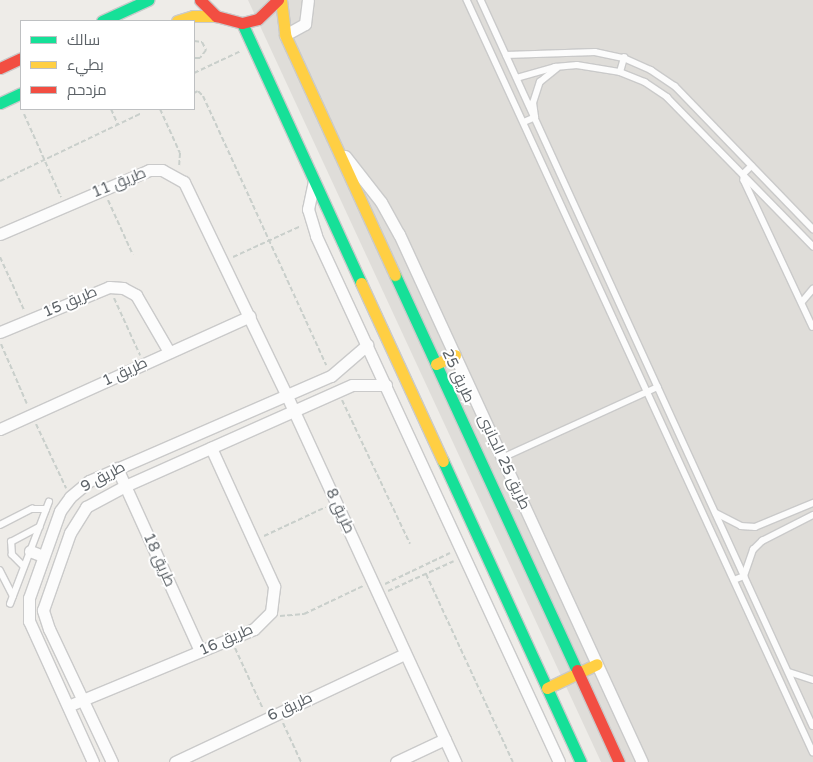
<!DOCTYPE html>
<html>
<head>
<meta charset="utf-8">
<style>
	body { margin:0 }
	#map { position:relative; width:813px; height:762px; overflow:hidden; background:#eeece8; font-family:"Varela Round",Cairo,sans-serif }
	div>[style] { position:absolute }
	.industrial>* { inset:0; background:#dfddd9 }
	.path>* { height:2px; margin-top:-1px; transform-origin:0; background:repeating-linear-gradient(90deg,#c9cfcb 0 5px,transparent 0 7.5px) }
	.roads { filter:drop-shadow(1px 0 #cacaca) drop-shadow(-1px 0 #cacaca) drop-shadow(0 1px #cacaca) drop-shadow(0 -1px #cacaca) }
	.lane>* { height:5.5px; margin:-2.75px; padding:0 2.75px; transform-origin:2.75px; border-radius:2.75px; background:#fcfcfc }
	.street>* { height:11px; margin:-5.5px; padding:0 5.5px; transform-origin:5.5px; border-radius:5.5px; background:#fcfcfc }
	.fast>* { height:11px; margin:-5.5px; padding:0 5.5px; transform-origin:5.5px; border-radius:5.5px; background:#16e098 }
	.slow>* { height:11px; margin:-5.5px; padding:0 5.5px; transform-origin:5.5px; border-radius:5.5px; background:#ffcf43 }
	.jam>* { height:11px; margin:-5.5px; padding:0 5.5px; transform-origin:5.5px; border-radius:5.5px; background:#f24e42 }
	span { translate:-50% -50%; white-space:nowrap; text-align:center; line-height:1.15; -webkit-text-stroke:4px #fff; paint-order:stroke }
	.street-label { font-size:15px; color:#5c6267 }
	.legend { position:absolute; left:20px; top:20px; width:175px; height:90px; box-sizing:border-box; background:#fff; border:1px solid #bec0c2; margin:0; padding:6px 9px; list-style:none; font-size:15px; color:#5c6267 }
	.legend li { display:flex; align-items:center; gap:10px; height:25px }
	.legend b { width:25px; border:1px solid #bec0c2 }
</style>
</head>
<body>
<div id="map">
	<div class="industrial">
		<i style="clip-path:polygon(248px 0,813px 0,813px 762px,601px 762px)"></i>
	</div>
	<div class="path">
		<i style="left:194px;top:41px;width:8px;rotate:7deg"></i>
		<i style="left:202px;top:42px;width:9px;rotate:63deg"></i>
		<i style="left:206px;top:50px;width:10px;rotate:127deg"></i>
		<i style="left:200px;top:58px;width:6px;rotate:180deg"></i>
		<i style="left:194px;top:73px;width:52px;rotate:-25.1deg"></i>
		<i style="left:194px;top:93px;width:4px;rotate:-27deg"></i>
		<i style="left:198px;top:91px;width:7px;rotate:45deg"></i>
		<i style="left:203px;top:96px;width:296px;rotate:65.4deg"></i>
		<i style="left:111px;top:109px;width:17px;rotate:66deg"></i>
		<i style="left:160px;top:109px;width:48px;rotate:65.6deg"></i>
		<i style="left:180px;top:153px;width:14px;rotate:94deg"></i>
		<i style="left:24px;top:114px;width:91px;rotate:66deg"></i>
		<i style="left:0;top:181px;width:157px;rotate:-25.6deg"></i>
		<i style="left:108px;top:200px;width:60px;rotate:65.6deg"></i>
		<i style="left:0;top:257px;width:58px;rotate:65.6deg"></i>
		<i style="left:233px;top:257px;width:75px;rotate:-24.5deg"></i>
		<i style="left:114px;top:298px;width:63px;rotate:65.5deg"></i>
		<i style="left:1px;top:344px;width:65px;rotate:66.6deg"></i>
		<i style="left:342px;top:400px;width:159px;rotate:64.7deg"></i>
		<i style="left:36px;top:424px;width:71px;rotate:64.9deg"></i>
		<i style="left:264px;top:536px;width:68px;rotate:-25.1deg"></i>
		<i style="left:426px;top:574px;width:207px;rotate:65.2deg"></i>
		<i style="left:385px;top:584px;width:72px;rotate:-25.5deg"></i>
		<i style="left:388px;top:591px;width:72px;rotate:-24.4deg"></i>
		<i style="left:280px;top:616px;width:24px;rotate:-5deg"></i>
		<i style="left:304px;top:614px;width:65px;rotate:-25.4deg"></i>
		<i style="left:235px;top:648px;width:67px;rotate:65.3deg"></i>
		<i style="left:283px;top:723px;width:43px;rotate:65.2deg"></i>
	</div>
	<div class="roads">
		<div class="lane">
			<i style="left:467px;top:0;width:828px;rotate:65.29deg"></i>
			<i style="left:481px;top:0;width:798px;rotate:65.43deg"></i>
			<i style="left:506px;top:55px;width:89px;rotate:-1.9deg"></i>
			<i style="left:595px;top:52px;width:30px;rotate:12deg"></i>
			<i style="left:624px;top:58px;width:30px;rotate:24deg"></i>
			<i style="left:651px;top:70px;width:29px;rotate:34deg"></i>
			<i style="left:675px;top:86px;width:199px;rotate:46deg"></i>
			<i style="left:620px;top:72px;width:15px;rotate:-74deg"></i>
			<i style="left:517px;top:78px;width:40px;rotate:-16deg"></i>
			<i style="left:555px;top:67px;width:22px;rotate:-5deg"></i>
			<i style="left:577px;top:65px;width:44px;rotate:9.2deg"></i>
			<i style="left:620px;top:72px;width:27px;rotate:22deg"></i>
			<i style="left:645px;top:82px;width:27px;rotate:34deg"></i>
			<i style="left:667px;top:97px;width:209px;rotate:45.6deg"></i>
			<i style="left:524px;top:122px;width:12px;rotate:-24deg"></i>
			<i style="left:535px;top:117px;width:14px;rotate:-98deg"></i>
			<i style="left:533px;top:103px;width:22px;rotate:-72deg"></i>
			<i style="left:540px;top:82px;width:21px;rotate:-39deg"></i>
			<i style="left:752px;top:166px;width:11px;rotate:135deg"></i>
			<i style="left:744px;top:174px;width:6px;rotate:90deg"></i>
			<i style="left:744px;top:180px;width:162px;rotate:64.9deg"></i>
			<i style="left:802px;top:302px;width:17px;rotate:-50deg"></i>
			<i style="left:502px;top:458px;width:171px;rotate:-24.5deg"></i>
			<i style="left:716px;top:513px;width:28px;rotate:27deg"></i>
			<i style="left:741px;top:526px;width:14px;rotate:4deg"></i>
			<i style="left:755px;top:527px;width:63px;rotate:-22.5deg"></i>
			<i style="left:0;top:525px;width:36px;rotate:-27deg"></i>
			<i style="left:32px;top:509px;width:14px"></i>
			<i style="left:24px;top:567px;width:17px;rotate:-135deg"></i>
			<i style="left:12px;top:555px;width:13px;rotate:-94deg"></i>
			<i style="left:11px;top:542px;width:32px;rotate:-28deg"></i>
			<i style="left:0;top:570px;width:29px;rotate:63deg"></i>
			<i style="left:734px;top:580px;width:11px;rotate:-22deg"></i>
			<i style="left:744px;top:576px;width:28px;rotate:-71deg"></i>
			<i style="left:753px;top:550px;width:13px;rotate:-45deg"></i>
			<i style="left:762px;top:541px;width:57px;rotate:-27deg"></i>
			<i style="left:10px;top:604px;width:109px;rotate:-69.1deg"></i>
			<i style="left:789px;top:672px;width:25px;rotate:18deg"></i>
		</div>
		<div class="street">
			<i style="left:285px;top:35px;width:23px;rotate:-29deg"></i>
			<i style="left:305px;top:24px;width:24px;rotate:-83deg"></i>
			<i style="left:345px;top:156px;width:58px;rotate:52deg"></i>
			<i style="left:381px;top:202px;width:37px;rotate:61deg"></i>
			<i style="left:399px;top:234px;width:581px;rotate:65.29deg"></i>
			<i style="left:314px;top:181px;width:29px;rotate:102deg"></i>
			<i style="left:308px;top:209px;width:28px;rotate:73deg"></i>
			<i style="left:316px;top:236px;width:579px;rotate:65.2deg"></i>
			<i style="left:0;top:234px;width:162px;rotate:-23.2deg"></i>
			<i style="left:149px;top:170px;width:13px"></i>
			<i style="left:162px;top:170px;width:25px;rotate:29deg"></i>
			<i style="left:184px;top:182px;width:237px;rotate:64.3deg"></i>
			<i style="left:287px;top:396px;width:403px;rotate:65.3deg"></i>
			<i style="left:0;top:332px;width:118px;rotate:-22.4deg"></i>
			<i style="left:109px;top:287px;width:14px;rotate:4deg"></i>
			<i style="left:123px;top:288px;width:15px;rotate:28deg"></i>
			<i style="left:136px;top:295px;width:66px;rotate:59.9deg"></i>
			<i style="left:0;top:429px;width:274px;rotate:-24.3deg"></i>
			<i style="left:117px;top:468px;width:201px;rotate:65.6deg"></i>
			<i style="left:30px;top:551px;width:14px;rotate:21deg"></i>
			<i style="left:68px;top:706px;width:201px;rotate:-22.5deg"></i>
			<i style="left:254px;top:629px;width:24px;rotate:-45deg"></i>
			<i style="left:271px;top:612px;width:26px;rotate:-83deg"></i>
			<i style="left:274px;top:586px;width:152px;rotate:-114.5deg"></i>
			<i style="left:93px;top:762px;width:155px;rotate:-114.4deg"></i>
			<i style="left:29px;top:621px;width:23px;rotate:-90deg"></i>
			<i style="left:29px;top:598px;width:92px;rotate:-70.4deg"></i>
			<i style="left:60px;top:511px;width:17px;rotate:-54deg"></i>
			<i style="left:70px;top:497px;width:25px;rotate:-40deg"></i>
			<i style="left:89px;top:481px;width:264px;rotate:-23.5deg"></i>
			<i style="left:331px;top:376px;width:48px;rotate:-40.7deg"></i>
			<i style="left:112px;top:762px;width:147px;rotate:-115.3deg"></i>
			<i style="left:49px;top:629px;width:20px;rotate:-108deg"></i>
			<i style="left:43px;top:610px;width:82px;rotate:-70.7deg"></i>
			<i style="left:70px;top:533px;width:31px;rotate:-58deg"></i>
			<i style="left:86px;top:507px;width:44px;rotate:-28.3deg"></i>
			<i style="left:125px;top:486px;width:248px;rotate:-24deg"></i>
			<i style="left:352px;top:385px;width:34px"></i>
			<i style="left:175px;top:762px;width:254px;rotate:-25.2deg"></i>
			<i style="left:396px;top:762px;width:54px;rotate:-25.1deg"></i>
		</div>
		<div class="fast">
			<i style="left:102px;top:21px;width:51px;rotate:-24.5deg"></i>
			<i style="left:242px;top:23px;width:286px;rotate:65.4deg"></i>
			<i style="left:0;top:103px;width:23px;rotate:-25deg"></i>
			<i style="left:395px;top:275px;width:435px;rotate:65.3deg"></i>
			<i style="left:443px;top:461px;width:331px;rotate:65.4deg"></i>
		</div>
		<div class="slow">
			<i style="left:281px;top:0;width:35px;rotate:83deg"></i>
			<i style="left:285px;top:35px;width:264px;rotate:65.4deg"></i>
			<i style="left:177px;top:21px;width:17px;rotate:-17deg"></i>
			<i style="left:193px;top:16px;width:23px"></i>
			<i style="left:361px;top:283px;width:196px;rotate:65.3deg"></i>
			<i style="left:436px;top:364px;width:21px;rotate:-25deg"></i>
			<i style="left:547px;top:688px;width:55px;rotate:-25.6deg"></i>
		</div>
		<div class="jam">
			<i style="left:200px;top:0;width:23px;rotate:45deg"></i>
			<i style="left:216px;top:16px;width:27px;rotate:15deg"></i>
			<i style="left:242px;top:23px;width:16px;rotate:-14deg"></i>
			<i style="left:258px;top:19px;width:28px;rotate:-44deg"></i>
			<i style="left:0;top:68px;width:23px;rotate:-25deg"></i>
			<i style="left:577px;top:670px;width:101px;rotate:65.5deg"></i>
		</div>
	</div>
	<div class="street-label">
		<span style="left:119px;top:183px;rotate:-22deg">طريق 11</span>
		<span style="left:70px;top:302px;rotate:-23deg">طريق 15</span>
		<span style="left:125px;top:372px;rotate:-25deg">طريق 1</span>
		<span style="left:458px;top:376px;rotate:65deg">طريق 25</span>
		<span style="left:504px;top:462px;rotate:65deg">طريق 25 الجانبى</span>
		<span style="left:103px;top:477px;rotate:-28deg">طريق 9</span>
		<span style="left:340px;top:511px;rotate:65deg">طريق 8</span>
		<span style="left:159px;top:560px;rotate:66deg">طريق 18</span>
		<span style="left:226px;top:640px;rotate:-24deg">طريق 16</span>
		<span style="left:290px;top:707px;rotate:-25deg">طريق 6</span>
	</div>
	<ul class="legend">
	<li><b style="height:6px;background:#16e098"></b>سالك</li>
	<li><b style="height:6px;background:#ffcf43"></b>بطيء</li>
	<li><b style="height:6px;background:#f24e42"></b>مزدحم</li>
	</ul>
</div>
</body>
</html>
